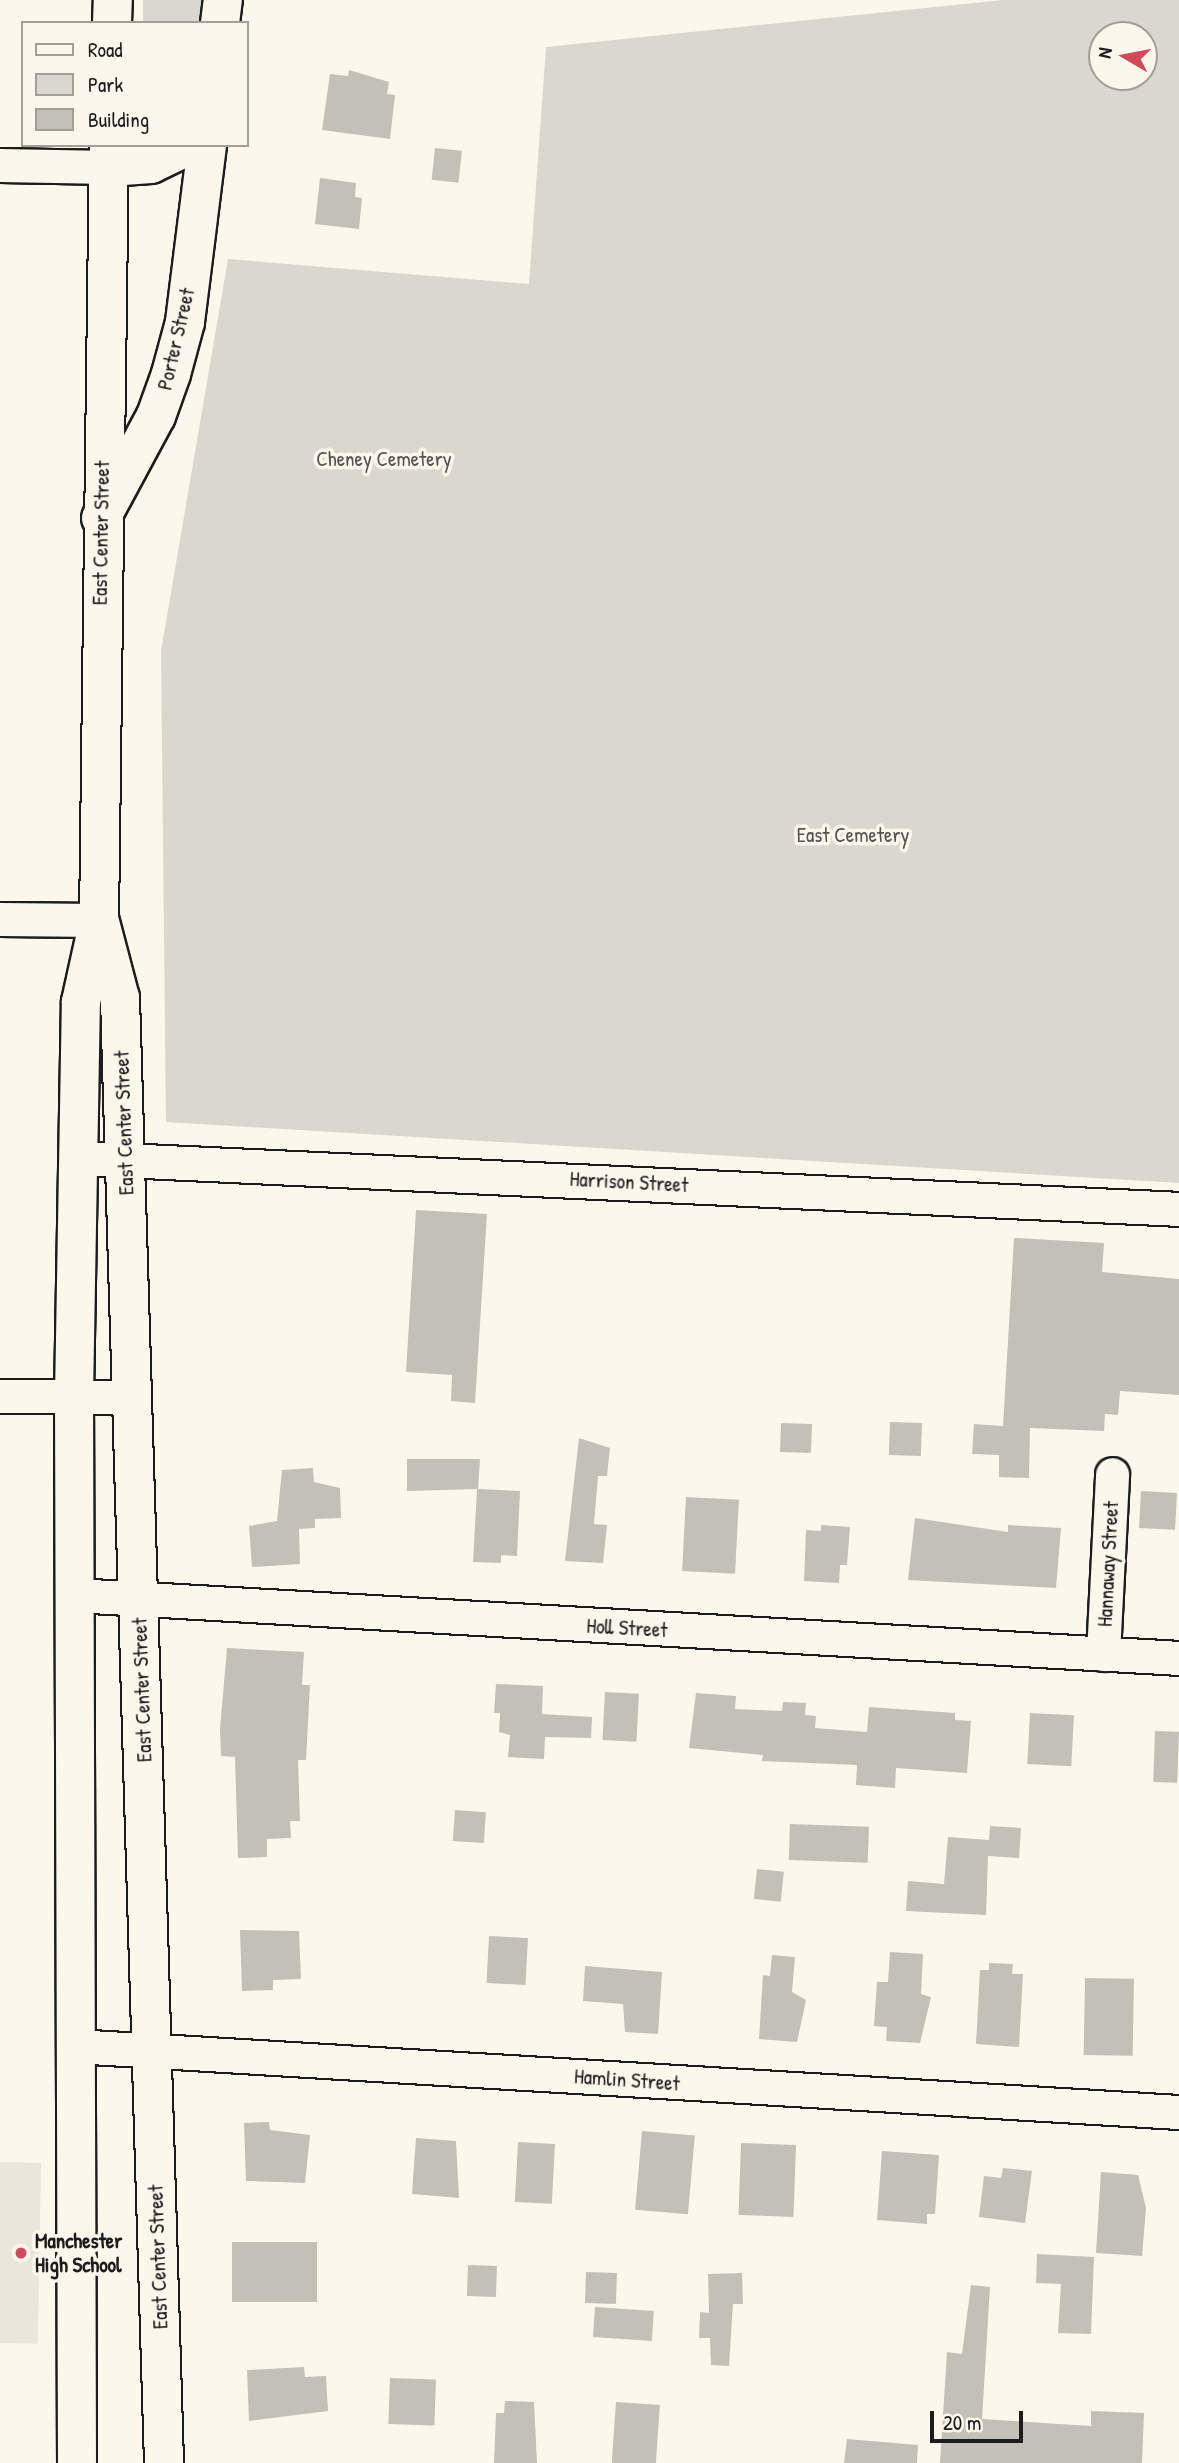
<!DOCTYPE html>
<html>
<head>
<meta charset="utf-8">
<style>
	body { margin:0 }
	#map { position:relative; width:1179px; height:2463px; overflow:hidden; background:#fbf7ec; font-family:"Patrick Hand",sans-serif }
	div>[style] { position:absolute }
	.built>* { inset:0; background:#eae6dc; transform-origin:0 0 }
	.green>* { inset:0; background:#dad7ce; transform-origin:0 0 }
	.building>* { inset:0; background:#c3c0b8; transform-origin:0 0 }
	.roads { filter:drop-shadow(2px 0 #1c1c1c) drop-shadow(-2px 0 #1c1c1c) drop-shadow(0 2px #1c1c1c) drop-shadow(0 -2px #1c1c1c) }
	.minor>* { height:33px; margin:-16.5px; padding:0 16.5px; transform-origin:16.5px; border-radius:16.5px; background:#fbf7ec }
	.tertiary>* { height:38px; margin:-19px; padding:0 19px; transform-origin:19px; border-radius:19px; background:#fbf7ec }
	.primary>* { height:38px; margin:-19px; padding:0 19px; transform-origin:19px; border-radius:19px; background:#fbf7ec }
	.dots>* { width:19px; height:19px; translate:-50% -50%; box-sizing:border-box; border:4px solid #fbf7ec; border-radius:50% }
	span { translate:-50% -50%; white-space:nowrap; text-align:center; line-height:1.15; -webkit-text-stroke:7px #fbf7ec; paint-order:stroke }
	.street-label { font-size:21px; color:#1c1c1c }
	.park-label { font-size:21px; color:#555451 }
	.poi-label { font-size:21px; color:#1c1c1c; font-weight:700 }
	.left { translate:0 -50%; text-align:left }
	.legend { position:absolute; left:21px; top:21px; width:228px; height:126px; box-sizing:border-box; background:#fbf7ec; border:2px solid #a29f99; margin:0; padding:9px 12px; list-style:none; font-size:21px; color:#1c1c1c }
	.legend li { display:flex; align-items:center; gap:14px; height:35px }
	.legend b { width:35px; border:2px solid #a29f99 }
	.north { position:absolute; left:1088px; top:21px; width:70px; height:70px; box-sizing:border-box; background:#fbf7ec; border:2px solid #a29f99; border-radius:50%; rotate:280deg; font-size:19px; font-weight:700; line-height:28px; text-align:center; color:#1c1c1c }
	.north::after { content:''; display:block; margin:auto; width:24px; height:32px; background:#d1495b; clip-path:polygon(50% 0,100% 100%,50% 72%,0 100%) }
	.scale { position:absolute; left:930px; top:2411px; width:93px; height:32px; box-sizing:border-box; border:4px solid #1c1c1c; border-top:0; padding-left:9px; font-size:21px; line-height:24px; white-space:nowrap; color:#1c1c1c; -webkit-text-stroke:5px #fbf7ec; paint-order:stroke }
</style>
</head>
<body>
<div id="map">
	<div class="built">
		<i style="left:0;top:2162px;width:41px;height:181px;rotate:1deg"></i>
	</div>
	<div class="green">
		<i style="left:143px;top:0;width:58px;height:23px"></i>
		<i style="clip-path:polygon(evenodd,1003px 0,1179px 0,1179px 1183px,166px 1122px,161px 651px,228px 259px,529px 284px,546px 47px,1003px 0,1144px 35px,1144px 77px,1102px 77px,1102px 35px,1144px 35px)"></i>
	</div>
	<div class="building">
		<i style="clip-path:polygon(349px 70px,389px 82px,387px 94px,395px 95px,390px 139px,322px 130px,330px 74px,348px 76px)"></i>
		<i style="left:435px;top:148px;width:27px;height:32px;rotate:6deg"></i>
		<i style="clip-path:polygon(320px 178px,356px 183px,355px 197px,362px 198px,359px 229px,315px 224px)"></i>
		<i style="clip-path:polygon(416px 1210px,487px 1214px,475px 1403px,451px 1401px,452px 1375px,406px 1372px)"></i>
		<i style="clip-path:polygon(1014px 1238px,1104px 1243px,1102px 1272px,1179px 1279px,1179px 1395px,1120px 1391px,1118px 1415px,1105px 1414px,1104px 1431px,1030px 1428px,1029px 1478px,999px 1477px,999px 1455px,972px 1454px,974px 1424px,1003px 1426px)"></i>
		<i style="left:890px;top:1422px;width:32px;height:33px;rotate:2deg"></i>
		<i style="left:781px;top:1423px;width:31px;height:29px;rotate:2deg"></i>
		<i style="clip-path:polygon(579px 1438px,610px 1448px,607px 1476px,598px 1476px,594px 1524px,607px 1525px,603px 1563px,565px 1561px)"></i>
		<i style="clip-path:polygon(407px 1459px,480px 1459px,478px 1489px,520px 1491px,517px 1556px,501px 1555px,501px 1563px,473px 1562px,477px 1489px,407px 1491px)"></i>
		<i style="clip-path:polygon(313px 1468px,314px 1482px,340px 1488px,341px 1518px,315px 1519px,315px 1528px,299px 1529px,300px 1564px,252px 1567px,249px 1526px,277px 1521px,282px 1470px)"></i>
		<i style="left:1141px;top:1491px;width:36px;height:37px;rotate:3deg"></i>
		<i style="left:686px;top:1497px;width:53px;height:74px;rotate:3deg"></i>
		<i style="clip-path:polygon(915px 1518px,1008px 1532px,1008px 1525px,1061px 1528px,1056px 1588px,908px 1580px)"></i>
		<i style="clip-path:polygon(821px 1525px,850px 1527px,847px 1565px,840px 1565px,839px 1583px,804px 1581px,806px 1530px,821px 1531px)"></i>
		<i style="clip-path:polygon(227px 1648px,304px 1652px,302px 1685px,310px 1685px,306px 1760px,298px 1760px,300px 1821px,290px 1821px,291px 1838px,267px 1839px,267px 1857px,238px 1858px,235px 1757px,221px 1756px,220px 1729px)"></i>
		<i style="clip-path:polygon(496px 1684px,543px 1686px,542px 1714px,592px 1717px,591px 1738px,545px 1737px,544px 1759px,508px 1757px,510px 1735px,499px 1732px,500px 1713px,494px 1713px)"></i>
		<i style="left:605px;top:1692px;width:34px;height:48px;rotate:3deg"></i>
		<i style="clip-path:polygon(696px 1693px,736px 1696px,735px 1709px,782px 1711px,783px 1702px,806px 1703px,805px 1715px,816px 1716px,815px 1728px,867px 1732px,869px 1707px,955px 1713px,955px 1720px,971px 1721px,967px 1773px,896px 1768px,895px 1788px,856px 1785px,857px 1765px,762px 1761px,763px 1755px,689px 1748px)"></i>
		<i style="left:1030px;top:1713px;width:44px;height:51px;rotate:3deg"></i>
		<i style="left:1155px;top:1731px;width:24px;height:51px;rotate:2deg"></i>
		<i style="left:455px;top:1810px;width:31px;height:31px;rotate:4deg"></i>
		<i style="left:790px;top:1824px;width:79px;height:36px;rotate:2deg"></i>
		<i style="clip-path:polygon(990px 1826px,1021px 1828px,1019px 1858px,988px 1856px,986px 1915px,906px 1911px,908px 1881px,944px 1884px,948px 1837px,989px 1840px,988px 1854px)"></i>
		<i style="left:757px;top:1869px;width:27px;height:30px;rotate:6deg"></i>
		<i style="clip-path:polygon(240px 1930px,299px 1931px,301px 1979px,273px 1980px,273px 1990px,242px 1991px)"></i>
		<i style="left:489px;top:1936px;width:39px;height:47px;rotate:3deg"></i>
		<i style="clip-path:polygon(890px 1952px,923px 1954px,921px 1994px,931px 1997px,920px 2043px,886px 2041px,887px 2027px,874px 2026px,877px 1982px,888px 1982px)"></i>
		<i style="clip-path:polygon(772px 1955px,795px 1957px,792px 1992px,806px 2000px,797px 2042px,759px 2039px,763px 1975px,770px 1976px)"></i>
		<i style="clip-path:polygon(989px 1963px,1013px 1964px,1012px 1974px,1023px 1974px,1019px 2047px,976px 2044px,980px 1970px,989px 1970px)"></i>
		<i style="clip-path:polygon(585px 1966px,662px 1972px,658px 2034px,625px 2032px,623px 2004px,583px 2001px)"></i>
		<i style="left:1085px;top:1978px;width:49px;height:77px;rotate:1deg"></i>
		<i style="clip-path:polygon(269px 2122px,270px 2130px,310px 2135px,305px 2183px,246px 2181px,244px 2123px)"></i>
		<i style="left:642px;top:2131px;width:53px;height:79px;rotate:5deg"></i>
		<i style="clip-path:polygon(416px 2138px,456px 2141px,459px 2198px,412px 2194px)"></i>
		<i style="left:518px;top:2142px;width:37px;height:60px;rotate:3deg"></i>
		<i style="left:741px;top:2143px;width:55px;height:72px;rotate:2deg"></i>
		<i style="clip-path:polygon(882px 2151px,939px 2155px,935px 2214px,927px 2214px,927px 2224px,877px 2220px)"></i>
		<i style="clip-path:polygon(1003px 2168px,1032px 2171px,1025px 2223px,979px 2217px,984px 2176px,1001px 2178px)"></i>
		<i style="clip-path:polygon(1101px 2172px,1138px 2175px,1146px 2208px,1142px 2256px,1096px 2253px)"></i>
		<i style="left:232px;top:2242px;width:85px;height:60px"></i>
		<i style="clip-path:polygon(1037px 2254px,1094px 2257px,1091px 2334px,1058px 2333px,1061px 2284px,1036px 2283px)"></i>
		<i style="left:468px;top:2265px;width:29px;height:31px;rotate:2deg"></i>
		<i style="left:586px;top:2272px;width:31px;height:31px;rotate:2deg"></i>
		<i style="clip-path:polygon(742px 2273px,743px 2304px,733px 2304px,729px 2366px,711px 2365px,710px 2338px,699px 2338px,700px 2312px,709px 2313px,708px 2274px)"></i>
		<i style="clip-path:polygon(971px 2285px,990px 2287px,982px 2419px,1091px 2426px,1091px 2411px,1144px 2413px,1142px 2463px,940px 2463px,947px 2352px,962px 2354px)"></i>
		<i style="left:595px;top:2307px;width:59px;height:30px;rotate:4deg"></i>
		<i style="clip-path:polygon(304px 2367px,305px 2377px,326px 2376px,328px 2411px,249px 2421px,247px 2370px)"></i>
		<i style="left:390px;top:2378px;width:46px;height:46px;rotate:2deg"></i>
		<i style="clip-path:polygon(505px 2401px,534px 2402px,537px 2463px,494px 2463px,496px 2413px,504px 2413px)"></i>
		<i style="left:616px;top:2402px;width:44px;height:61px;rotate:4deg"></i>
		<i style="clip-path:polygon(847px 2439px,918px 2445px,917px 2463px,844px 2463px)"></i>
	</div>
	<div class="roads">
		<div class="minor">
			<i style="left:0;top:165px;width:109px;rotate:1.1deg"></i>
			<i style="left:0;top:919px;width:99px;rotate:0.6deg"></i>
			<i style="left:79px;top:1158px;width:1101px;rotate:2.65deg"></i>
			<i style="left:0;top:1396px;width:134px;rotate:0.4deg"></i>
			<i style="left:74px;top:1595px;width:1107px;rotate:3.26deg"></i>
			<i style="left:1103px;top:1654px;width:180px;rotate:-87.1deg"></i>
			<i style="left:74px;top:2046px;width:1107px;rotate:3.42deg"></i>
		</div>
		<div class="tertiary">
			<i style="left:220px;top:23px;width:23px;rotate:-83deg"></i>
			<i style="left:109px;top:167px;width:42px;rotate:-4.1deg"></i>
			<i style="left:151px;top:164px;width:43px;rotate:-26deg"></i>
			<i style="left:101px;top:518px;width:116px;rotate:-61.7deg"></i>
			<i style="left:156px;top:416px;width:45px;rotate:-70.3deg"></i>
			<i style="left:171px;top:374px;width:54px;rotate:-74.9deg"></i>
			<i style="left:185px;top:322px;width:178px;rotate:-82.9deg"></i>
		</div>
		<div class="primary">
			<i style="left:112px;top:23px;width:23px;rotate:-88deg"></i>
			<i style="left:100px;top:922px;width:79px;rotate:75.3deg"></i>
			<i style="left:120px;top:998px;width:1466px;rotate:88.28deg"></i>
			<i style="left:77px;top:2463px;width:1066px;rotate:-90.16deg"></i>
			<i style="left:74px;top:1397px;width:395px;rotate:-89deg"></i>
			<i style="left:81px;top:1002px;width:84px;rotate:-77.6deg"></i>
			<i style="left:99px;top:920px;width:775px;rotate:-89.26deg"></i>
		</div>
	</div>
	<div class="dots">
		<i style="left:21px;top:2253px;background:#d1495b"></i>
	</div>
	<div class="street-label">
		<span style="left:176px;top:339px;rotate:-77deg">Porter Street</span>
		<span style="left:101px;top:533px;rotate:-89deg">East Center Street</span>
		<span style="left:124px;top:1123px;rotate:-92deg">East Center Street</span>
		<span style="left:629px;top:1182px;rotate:3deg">Harrison Street</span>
		<span style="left:1108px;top:1564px;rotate:-87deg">Hannaway Street</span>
		<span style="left:627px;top:1628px;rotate:3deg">Holl Street</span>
		<span style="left:142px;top:1690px;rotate:-92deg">East Center Street</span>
		<span style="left:627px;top:2080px;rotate:4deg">Hamlin Street</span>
		<span style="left:158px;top:2257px;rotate:-92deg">East Center Street</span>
	</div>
	<div class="park-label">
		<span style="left:384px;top:459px">Cheney Cemetery</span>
		<span style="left:853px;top:835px">East Cemetery</span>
	</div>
	<div class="poi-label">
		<span class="left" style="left:35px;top:2253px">Manchester<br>High School</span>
	</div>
	<ul class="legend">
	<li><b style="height:9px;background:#fbf7ec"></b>Road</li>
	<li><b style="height:19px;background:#dad7ce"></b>Park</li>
	<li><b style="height:19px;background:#c3c0b8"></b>Building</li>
	</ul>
	<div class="north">N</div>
	<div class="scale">20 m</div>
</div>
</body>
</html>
